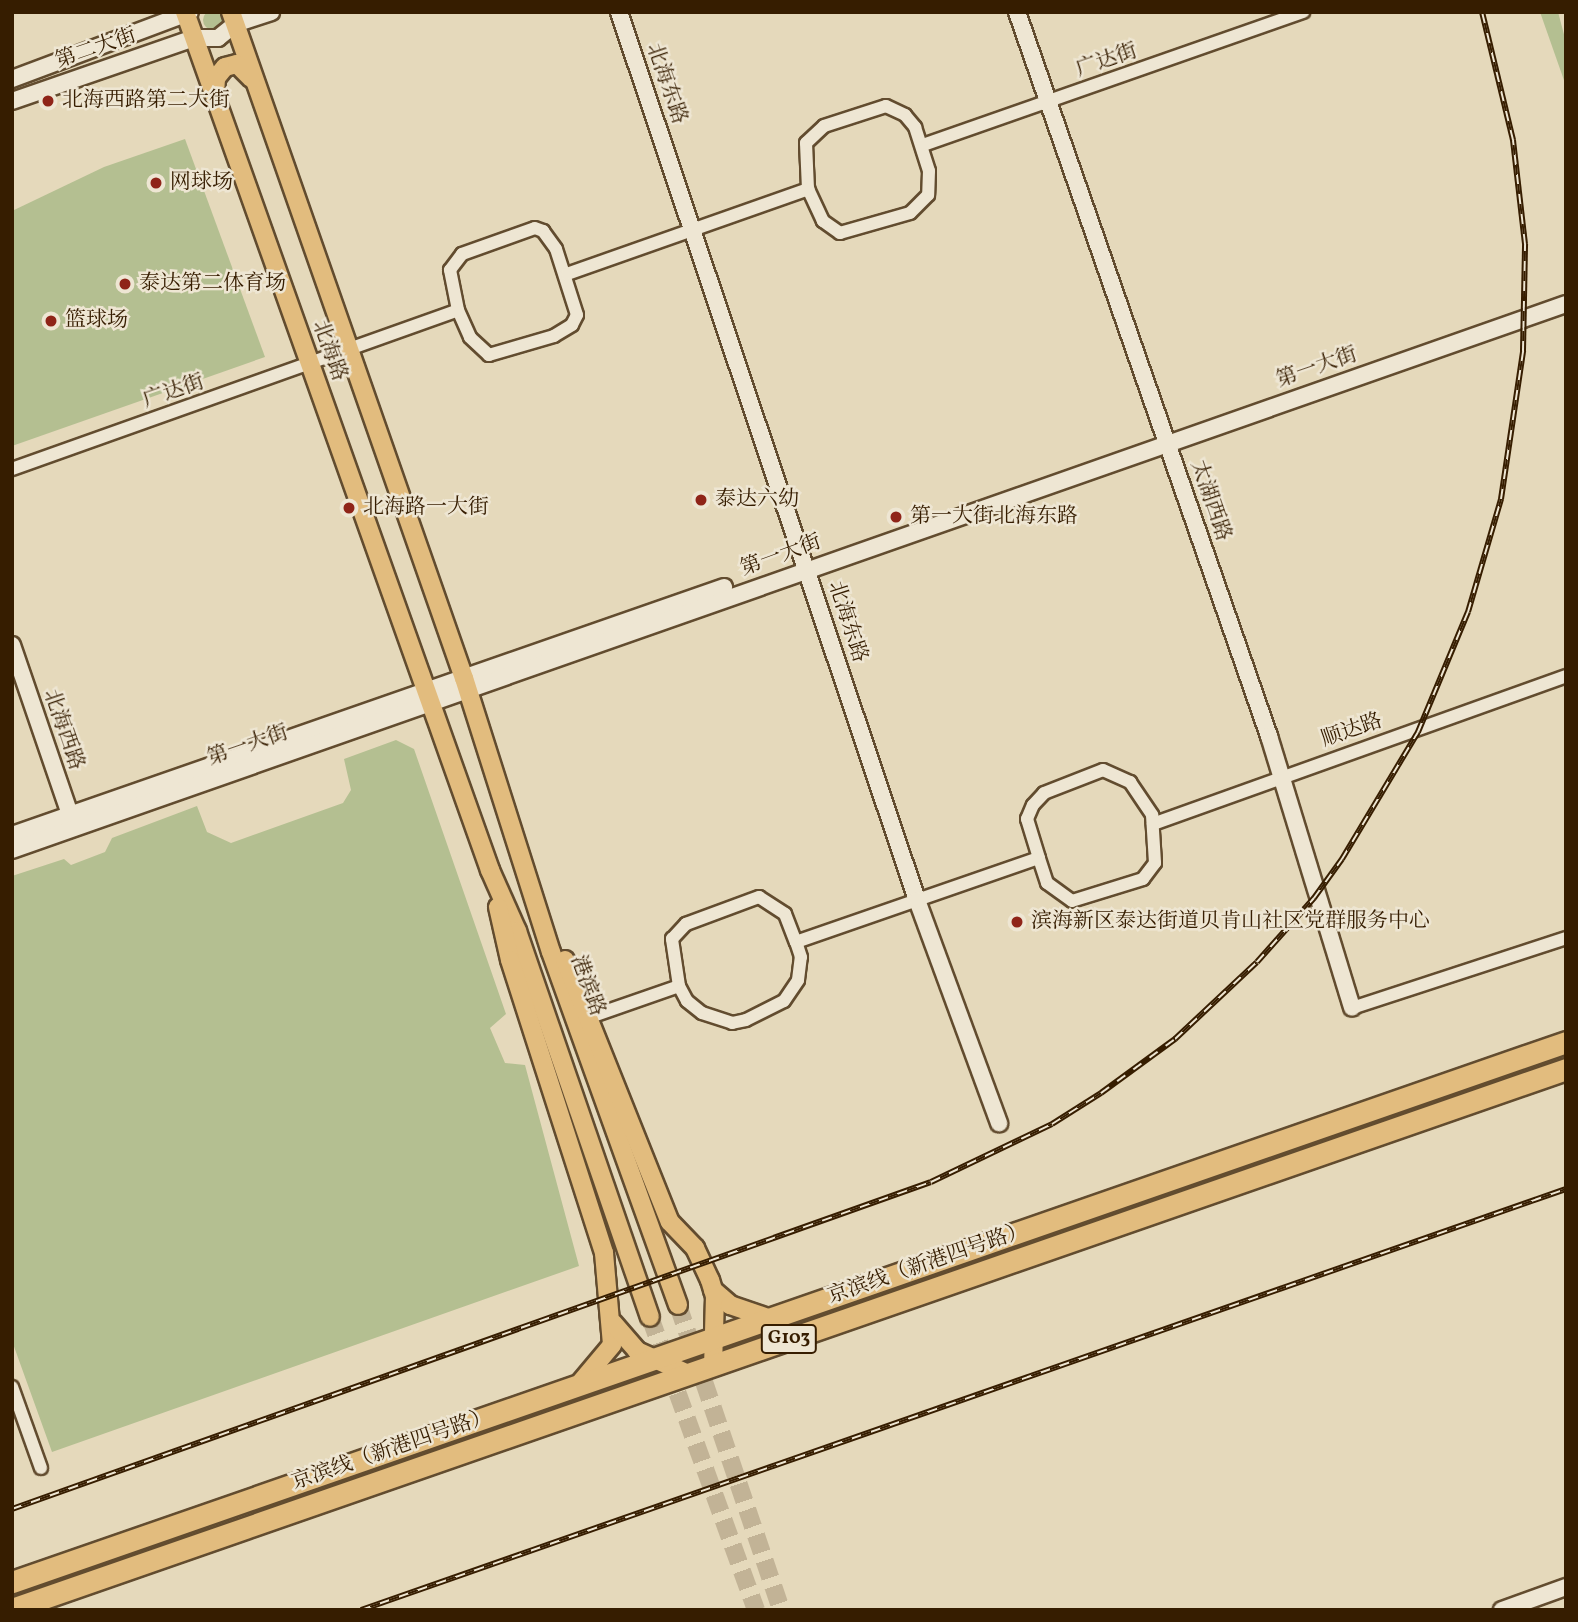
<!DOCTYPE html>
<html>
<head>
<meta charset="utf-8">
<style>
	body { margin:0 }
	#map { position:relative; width:1578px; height:1622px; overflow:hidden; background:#e5d9bb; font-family:Vollkorn,"Noto Serif SC",serif }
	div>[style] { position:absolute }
	.green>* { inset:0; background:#b4bf91 }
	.round { border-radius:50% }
	.primary-tunnel>* { height:18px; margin-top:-9px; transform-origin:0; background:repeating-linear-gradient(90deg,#c2b396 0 18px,transparent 0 27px) }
	.roads { filter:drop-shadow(2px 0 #624c2f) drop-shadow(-2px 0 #624c2f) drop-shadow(0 2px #624c2f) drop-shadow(0 -2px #624c2f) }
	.street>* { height:12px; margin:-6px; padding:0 6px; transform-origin:6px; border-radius:6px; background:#eee6d3 }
	.secondary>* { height:16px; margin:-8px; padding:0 8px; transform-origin:8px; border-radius:8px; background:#eee6d3 }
	.primary>* { height:18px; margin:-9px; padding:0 9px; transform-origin:9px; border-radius:9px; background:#e2bc7e }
	.highway>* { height:21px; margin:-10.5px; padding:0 10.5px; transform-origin:10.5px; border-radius:10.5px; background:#e2bc7e }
	.rail>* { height:6px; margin-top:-3px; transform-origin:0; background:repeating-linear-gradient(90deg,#eee6d3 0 10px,#361d00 0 20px); box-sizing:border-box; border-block:2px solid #361d00 }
	.dots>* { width:19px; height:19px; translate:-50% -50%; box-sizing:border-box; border:4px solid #eee6d3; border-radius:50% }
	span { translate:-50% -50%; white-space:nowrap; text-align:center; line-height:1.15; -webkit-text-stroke:5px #eee6d3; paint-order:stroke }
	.shield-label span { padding:2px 5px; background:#eee6d3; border:2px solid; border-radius:5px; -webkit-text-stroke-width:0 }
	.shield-label { font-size:19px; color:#361d00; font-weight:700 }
	.street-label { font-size:21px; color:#361d00 }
	.poi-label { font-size:21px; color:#361d00 }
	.left { translate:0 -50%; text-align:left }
	.frame { position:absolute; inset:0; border:14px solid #361d00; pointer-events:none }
</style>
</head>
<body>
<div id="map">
	<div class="green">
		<i class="round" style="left:203px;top:10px;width:20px;height:20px"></i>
		<i style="clip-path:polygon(1540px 12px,1558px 12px,1566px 42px,1566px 86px)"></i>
		<i style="clip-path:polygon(185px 139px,265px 357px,12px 446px,12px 211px,104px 167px)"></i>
		<i style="clip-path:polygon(396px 740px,414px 749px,506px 1014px,490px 1028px,505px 1063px,525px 1065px,579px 1266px,52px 1452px,12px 1341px,12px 876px,64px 859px,71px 865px,105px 852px,112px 838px,197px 806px,207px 832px,231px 843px,343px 803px,351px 790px,344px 759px)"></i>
	</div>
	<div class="primary-tunnel">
		<i style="left:678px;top:1305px;width:322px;rotate:71.3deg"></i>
		<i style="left:650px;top:1317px;width:312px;rotate:70.1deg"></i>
	</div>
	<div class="roads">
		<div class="street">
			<i style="left:886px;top:106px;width:21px;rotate:25deg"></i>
			<i style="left:905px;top:115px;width:16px;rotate:50deg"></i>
			<i style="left:915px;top:127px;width:46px;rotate:72.3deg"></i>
			<i style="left:929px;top:171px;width:24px;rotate:92deg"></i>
			<i style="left:928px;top:195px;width:25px;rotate:135deg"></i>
			<i style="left:910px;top:213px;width:73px;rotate:164.1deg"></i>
			<i style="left:840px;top:233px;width:21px;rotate:-145deg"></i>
			<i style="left:823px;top:221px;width:35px;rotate:-115deg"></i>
			<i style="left:808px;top:189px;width:46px;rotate:-92.5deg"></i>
			<i style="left:806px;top:143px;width:25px;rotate:-43deg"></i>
			<i style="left:824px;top:126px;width:65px;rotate:-17.9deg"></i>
			<i style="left:923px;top:145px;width:403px;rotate:-19.3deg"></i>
			<i style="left:535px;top:228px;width:9px;rotate:21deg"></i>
			<i style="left:543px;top:231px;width:22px;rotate:54deg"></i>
			<i style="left:556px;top:249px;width:69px;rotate:72.3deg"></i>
			<i style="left:577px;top:315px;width:11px;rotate:117deg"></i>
			<i style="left:572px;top:325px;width:21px;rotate:149deg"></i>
			<i style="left:554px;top:336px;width:68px;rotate:163.7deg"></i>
			<i style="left:489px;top:355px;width:26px;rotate:-137deg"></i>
			<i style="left:470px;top:337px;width:30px;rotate:-114deg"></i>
			<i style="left:458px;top:310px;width:41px;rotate:-101.3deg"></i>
			<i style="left:450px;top:270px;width:20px;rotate:-53deg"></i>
			<i style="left:462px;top:254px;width:77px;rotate:-19.6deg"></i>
			<i style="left:567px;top:274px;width:256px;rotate:-19.4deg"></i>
			<i style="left:12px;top:469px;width:473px;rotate:-19.6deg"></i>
			<i style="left:1153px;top:824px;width:439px;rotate:-19.7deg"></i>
			<i style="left:679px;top:986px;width:17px;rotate:62deg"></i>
			<i style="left:687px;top:1001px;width:19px;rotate:39deg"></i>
			<i style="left:702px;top:1013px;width:32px;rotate:18deg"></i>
			<i style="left:732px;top:1023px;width:14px;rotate:-12deg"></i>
			<i style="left:746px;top:1020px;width:42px;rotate:-26.6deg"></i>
			<i style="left:784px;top:1001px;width:25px;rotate:-56deg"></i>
			<i style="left:798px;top:980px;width:23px;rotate:-83deg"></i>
			<i style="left:801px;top:957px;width:16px;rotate:-108deg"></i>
			<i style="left:1352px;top:1008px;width:225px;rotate:-18.1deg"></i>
			<i style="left:590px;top:1017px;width:94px;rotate:-19.2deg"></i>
			<i style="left:679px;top:986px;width:48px;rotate:-98.5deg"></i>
			<i style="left:672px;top:939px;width:21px;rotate:-47deg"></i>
			<i style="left:686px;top:924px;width:78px;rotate:-20.3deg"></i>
			<i style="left:759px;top:897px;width:31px;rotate:33deg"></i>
			<i style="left:785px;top:914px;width:30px;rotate:69deg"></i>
			<i style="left:796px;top:942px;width:257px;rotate:-19.1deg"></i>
			<i style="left:1039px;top:858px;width:41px;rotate:-107.1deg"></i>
			<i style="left:1027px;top:819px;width:15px;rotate:-67deg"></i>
			<i style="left:1033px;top:805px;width:16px;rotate:-47deg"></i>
			<i style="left:1044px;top:793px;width:63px;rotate:-21.3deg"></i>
			<i style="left:1103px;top:770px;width:30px;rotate:24deg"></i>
			<i style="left:1130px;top:782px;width:40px;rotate:56deg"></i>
			<i style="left:1152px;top:815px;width:48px;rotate:86.4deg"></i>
			<i style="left:1155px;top:863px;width:20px;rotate:127deg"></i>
			<i style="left:1143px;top:879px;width:74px;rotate:162.8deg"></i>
			<i style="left:1072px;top:901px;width:31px;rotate:-144deg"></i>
			<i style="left:1047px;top:883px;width:26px;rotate:-108deg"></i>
			<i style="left:12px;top:1387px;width:86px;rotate:70.3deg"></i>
		</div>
		<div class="secondary">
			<i style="left:619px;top:12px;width:937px;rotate:71.45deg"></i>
			<i style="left:917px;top:900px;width:238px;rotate:69.8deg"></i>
			<i style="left:1017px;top:12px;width:767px;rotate:70.81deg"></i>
			<i style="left:1269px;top:736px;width:284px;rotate:73deg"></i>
			<i style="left:12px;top:79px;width:190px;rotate:-20.6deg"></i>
			<i style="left:12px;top:101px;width:193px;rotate:-19.1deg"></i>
			<i style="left:194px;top:38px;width:24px"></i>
			<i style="left:218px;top:38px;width:22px;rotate:-39deg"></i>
			<i style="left:235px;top:24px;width:38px;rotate:-18deg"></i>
			<i style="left:12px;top:645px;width:188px;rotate:71.1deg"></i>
			<i style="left:12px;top:835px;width:754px;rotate:-19.2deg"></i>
			<i style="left:12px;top:850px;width:1647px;rotate:-19.36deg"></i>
			<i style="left:1502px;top:1610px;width:68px;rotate:-19.8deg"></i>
		</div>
		<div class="primary">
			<i style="left:185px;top:12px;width:911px;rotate:70.43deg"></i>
			<i style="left:490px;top:870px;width:67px;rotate:66.1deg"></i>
			<i style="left:517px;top:931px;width:408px;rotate:71deg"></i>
			<i style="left:231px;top:12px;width:706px;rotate:70.72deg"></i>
			<i style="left:464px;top:678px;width:287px;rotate:72.4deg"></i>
			<i style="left:551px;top:952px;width:375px;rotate:70.2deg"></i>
			<i style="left:215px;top:93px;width:15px;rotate:-86deg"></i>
			<i style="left:216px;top:78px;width:14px;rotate:-51deg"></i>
			<i style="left:225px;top:67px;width:12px;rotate:-14deg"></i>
			<i style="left:237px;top:64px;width:20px;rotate:45deg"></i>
			<i style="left:498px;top:907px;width:54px;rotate:77.2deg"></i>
			<i style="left:510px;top:960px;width:308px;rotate:72.2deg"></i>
			<i style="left:604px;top:1253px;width:92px;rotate:85deg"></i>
			<i style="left:612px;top:1345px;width:48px;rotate:130deg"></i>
			<i style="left:565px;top:960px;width:282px;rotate:68.2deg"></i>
			<i style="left:670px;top:1222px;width:36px;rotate:46deg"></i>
			<i style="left:695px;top:1248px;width:35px;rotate:65deg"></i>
			<i style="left:710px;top:1280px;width:17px;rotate:73deg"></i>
			<i style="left:715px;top:1296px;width:70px;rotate:91.6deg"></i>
			<i style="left:713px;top:1290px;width:23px;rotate:41deg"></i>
			<i style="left:730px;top:1305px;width:43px;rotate:18.9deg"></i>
			<i style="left:613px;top:1323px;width:37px;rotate:49deg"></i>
			<i style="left:637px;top:1351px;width:56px;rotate:24.3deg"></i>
		</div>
		<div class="highway">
			<i style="left:12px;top:1582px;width:1645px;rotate:-19.16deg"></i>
			<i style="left:12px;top:1609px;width:1645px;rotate:-19.16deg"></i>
		</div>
	</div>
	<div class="rail">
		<i style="left:12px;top:1509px;width:975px;rotate:-19.59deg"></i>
		<i style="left:931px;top:1182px;width:134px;rotate:-25.6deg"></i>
		<i style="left:1052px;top:1124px;width:58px;rotate:-32.3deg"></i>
		<i style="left:1101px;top:1093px;width:92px;rotate:-36.1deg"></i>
		<i style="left:1175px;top:1039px;width:112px;rotate:-43.2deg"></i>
		<i style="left:1257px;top:962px;width:86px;rotate:-48.3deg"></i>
		<i style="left:1314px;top:898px;width:48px;rotate:-54.3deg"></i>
		<i style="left:1342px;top:859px;width:148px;rotate:-59.1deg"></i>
		<i style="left:1418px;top:732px;width:130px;rotate:-67.4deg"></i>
		<i style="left:1468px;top:612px;width:118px;rotate:-73.7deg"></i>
		<i style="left:1501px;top:499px;width:150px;rotate:-81.5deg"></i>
		<i style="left:1523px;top:351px;width:107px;rotate:-88.9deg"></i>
		<i style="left:1525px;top:244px;width:105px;rotate:-96.6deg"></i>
		<i style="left:1513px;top:140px;width:132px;rotate:-103.6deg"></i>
		<i style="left:361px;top:1610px;width:1276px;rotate:-19.26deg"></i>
	</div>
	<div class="dots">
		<i style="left:48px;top:101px;background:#8f2418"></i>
		<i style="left:156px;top:183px;background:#8f2418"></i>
		<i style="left:125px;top:284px;background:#8f2418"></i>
		<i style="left:51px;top:321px;background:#8f2418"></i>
		<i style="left:701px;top:500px;background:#8f2418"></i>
		<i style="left:349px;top:508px;background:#8f2418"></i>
		<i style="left:896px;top:517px;background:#8f2418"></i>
		<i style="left:1017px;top:922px;background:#8f2418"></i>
	</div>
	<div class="shield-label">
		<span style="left:789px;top:1339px">G103</span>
	</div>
	<div class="street-label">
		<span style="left:96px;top:49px;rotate:-19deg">第二大街</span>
		<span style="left:1107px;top:61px;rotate:-19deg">广达街</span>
		<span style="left:666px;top:84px;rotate:71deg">北海东路</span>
		<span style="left:329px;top:351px;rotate:70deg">北海路</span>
		<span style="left:1317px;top:368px;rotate:-19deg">第一大街</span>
		<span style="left:174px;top:392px;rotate:-19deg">广达街</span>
		<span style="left:1210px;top:501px;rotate:71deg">太湖西路</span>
		<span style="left:781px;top:556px;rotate:-20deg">第一大街</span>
		<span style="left:847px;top:622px;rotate:72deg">北海东路</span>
		<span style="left:63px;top:730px;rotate:71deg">北海西路</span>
		<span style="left:1352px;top:731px;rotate:-19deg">顺达路</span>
		<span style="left:248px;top:746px;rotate:-19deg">第一大街</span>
		<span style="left:587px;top:986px;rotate:70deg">港滨路</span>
		<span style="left:928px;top:1264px;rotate:-19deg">京滨线（新港四号路）</span>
		<span style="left:392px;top:1450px;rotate:-19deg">京滨线（新港四号路）</span>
	</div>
	<div class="poi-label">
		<span class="left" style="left:62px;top:101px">北海西路第二大街</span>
		<span class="left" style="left:170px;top:183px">网球场</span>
		<span class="left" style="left:139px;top:284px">泰达第二体育场</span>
		<span class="left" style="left:65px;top:321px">篮球场</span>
		<span class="left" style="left:715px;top:500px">泰达六幼</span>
		<span class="left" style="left:363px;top:508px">北海路一大街</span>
		<span class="left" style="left:910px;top:517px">第一大街北海东路</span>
		<span class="left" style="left:1031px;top:922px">滨海新区泰达街道贝肯山社区党群服务中心</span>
	</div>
	<div class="frame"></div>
</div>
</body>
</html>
